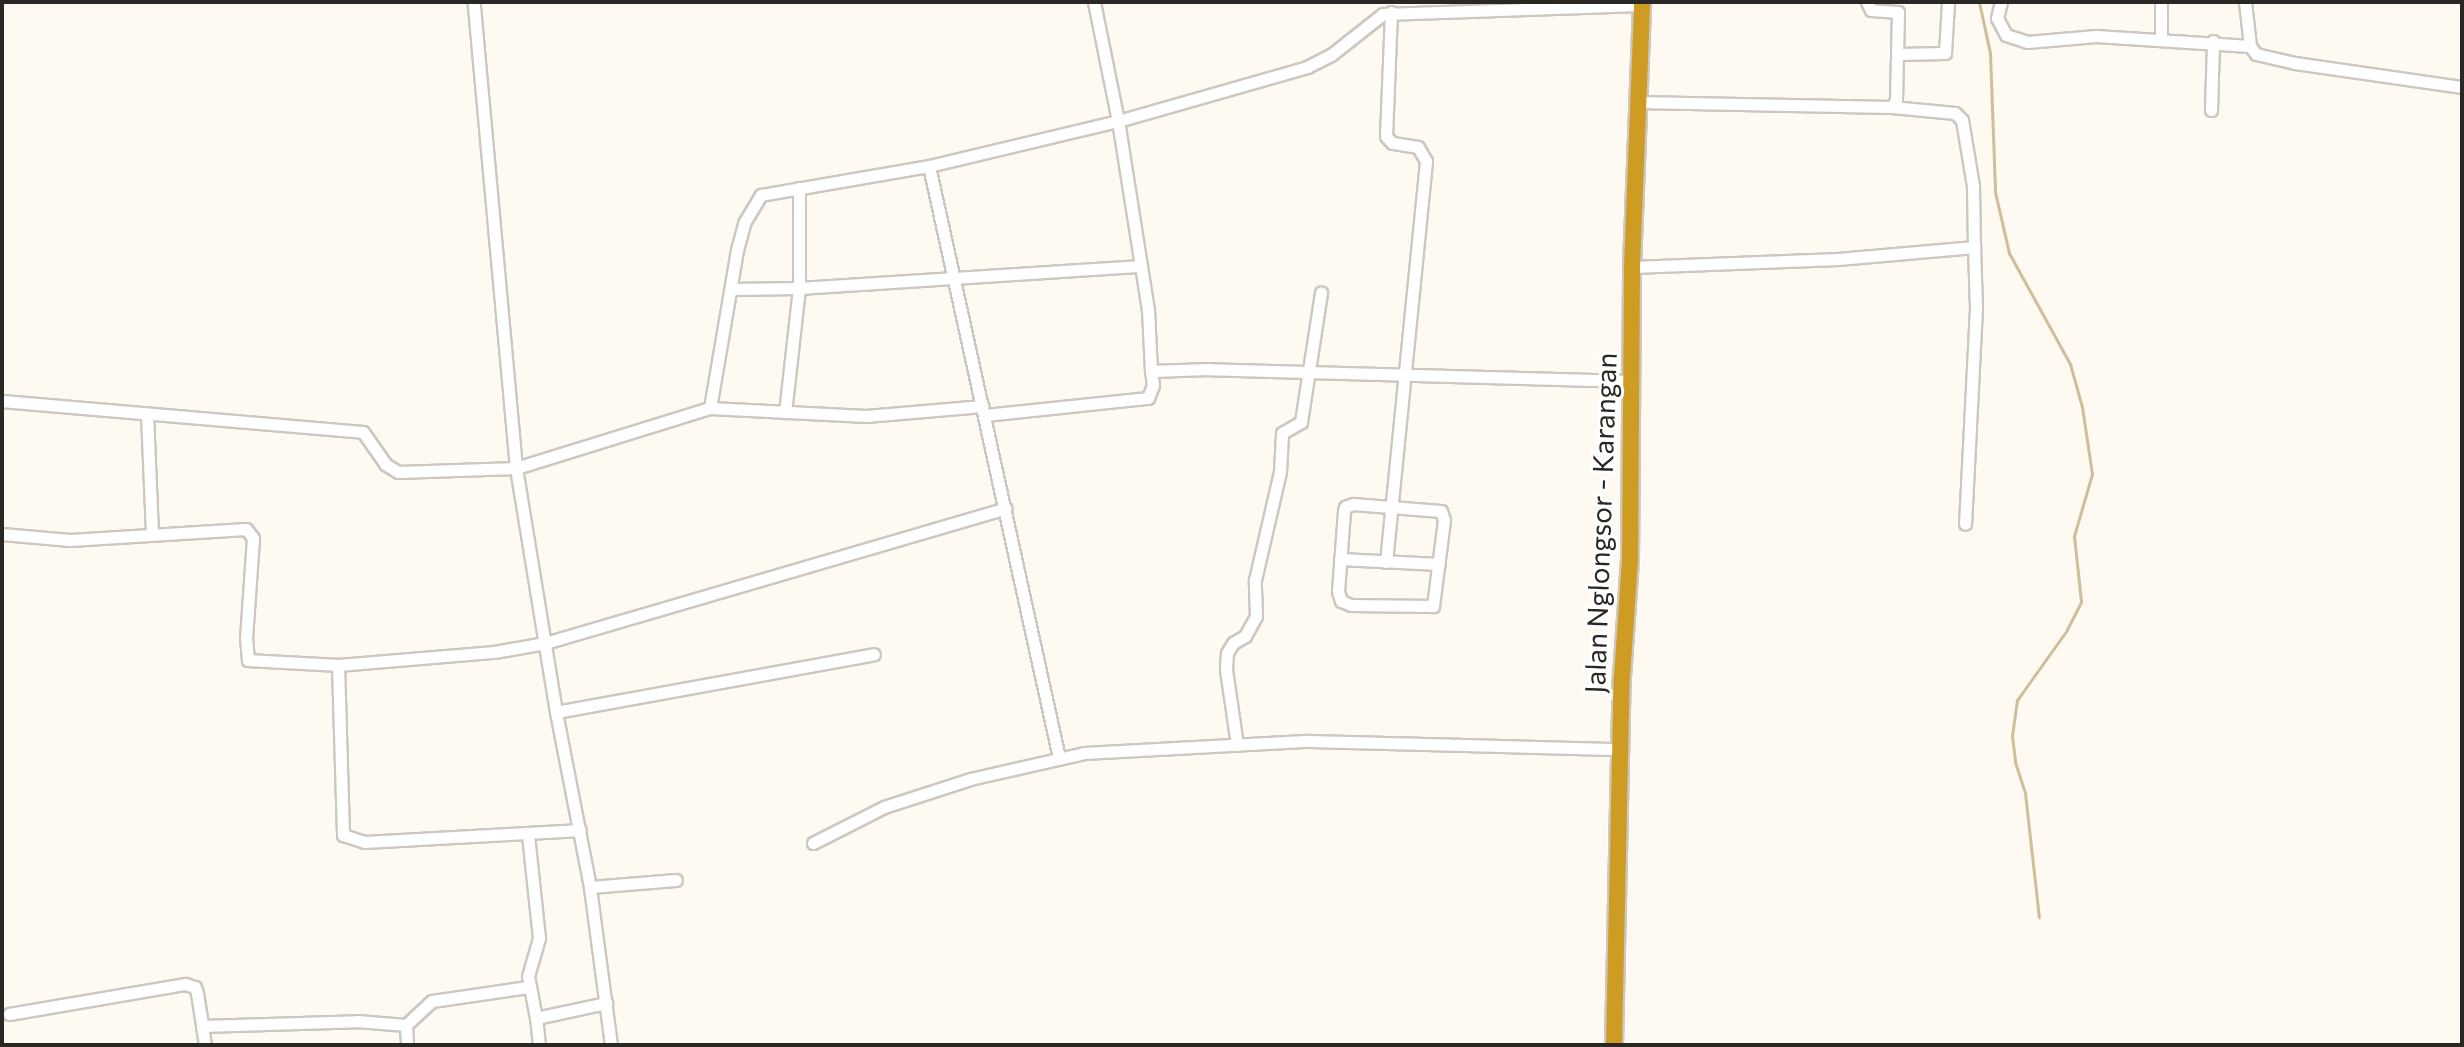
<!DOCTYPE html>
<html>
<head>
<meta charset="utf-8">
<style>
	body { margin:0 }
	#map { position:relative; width:2464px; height:1047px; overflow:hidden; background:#fef9f1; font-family:Commissioner,sans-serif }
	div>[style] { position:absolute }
	.stream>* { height:3px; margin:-1.5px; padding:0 1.5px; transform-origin:1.5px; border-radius:1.5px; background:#d0bd9a }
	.roads { filter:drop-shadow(2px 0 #ccc8c1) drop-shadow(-2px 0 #ccc8c1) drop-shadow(0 2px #ccc8c1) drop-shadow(0 -2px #ccc8c1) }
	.minor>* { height:11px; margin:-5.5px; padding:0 5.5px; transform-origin:5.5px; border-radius:5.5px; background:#fff }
	.highway>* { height:16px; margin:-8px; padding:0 8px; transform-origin:8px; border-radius:8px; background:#cf9c23 }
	span { translate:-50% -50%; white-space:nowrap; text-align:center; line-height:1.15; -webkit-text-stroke:6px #fff; paint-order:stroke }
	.street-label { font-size:28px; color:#2a2825 }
	.frame { position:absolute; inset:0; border:4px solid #2a2825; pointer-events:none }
</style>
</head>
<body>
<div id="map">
	<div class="stream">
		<i style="left:1979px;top:2px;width:52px;rotate:77.8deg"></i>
		<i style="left:1990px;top:53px;width:139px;rotate:87.9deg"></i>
		<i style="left:1995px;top:192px;width:63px;rotate:77.1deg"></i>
		<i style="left:2009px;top:253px;width:127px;rotate:61.2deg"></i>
		<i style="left:2070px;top:364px;width:45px;rotate:74.4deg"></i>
		<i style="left:2082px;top:407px;width:68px;rotate:81.5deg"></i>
		<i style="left:2092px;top:474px;width:65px;rotate:106.2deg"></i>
		<i style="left:2074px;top:536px;width:66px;rotate:83.9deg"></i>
		<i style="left:2081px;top:602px;width:31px;rotate:117deg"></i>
		<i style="left:2067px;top:630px;width:86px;rotate:125.5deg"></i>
		<i style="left:2017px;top:700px;width:36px;rotate:98deg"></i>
		<i style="left:2012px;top:736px;width:26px;rotate:83deg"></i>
		<i style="left:2015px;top:762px;width:33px;rotate:72deg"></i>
		<i style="left:2025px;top:793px;width:125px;rotate:83.6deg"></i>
	</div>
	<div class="roads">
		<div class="minor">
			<i style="left:2001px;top:2px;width:16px;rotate:104deg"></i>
			<i style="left:1997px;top:18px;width:19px;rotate:62deg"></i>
			<i style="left:2006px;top:35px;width:22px;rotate:18deg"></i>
			<i style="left:2027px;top:42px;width:69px;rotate:-5deg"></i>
			<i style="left:2096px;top:36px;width:154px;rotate:3.7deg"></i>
			<i style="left:2245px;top:2px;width:44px;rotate:83.5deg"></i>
			<i style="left:2250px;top:46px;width:10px;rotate:53deg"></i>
			<i style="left:2256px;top:54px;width:40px;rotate:13deg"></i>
			<i style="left:2295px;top:63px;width:169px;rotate:8.2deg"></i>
			<i style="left:2161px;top:37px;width:35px;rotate:-90deg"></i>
			<i style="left:1898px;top:54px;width:47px;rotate:-1.2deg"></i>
			<i style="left:1945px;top:53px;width:51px;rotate:-86.6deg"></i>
			<i style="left:1638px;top:102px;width:254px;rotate:1.1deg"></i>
			<i style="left:1892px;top:107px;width:8px;rotate:-60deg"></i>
			<i style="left:1896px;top:100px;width:88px;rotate:-88.7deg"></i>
			<i style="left:1898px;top:12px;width:27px;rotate:-176deg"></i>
			<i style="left:1871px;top:10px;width:9px;rotate:-117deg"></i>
			<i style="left:1892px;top:107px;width:63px;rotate:5.4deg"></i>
			<i style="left:1955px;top:113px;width:10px;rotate:45deg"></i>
			<i style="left:1962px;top:120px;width:67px;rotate:80.5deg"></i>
			<i style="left:1973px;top:186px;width:61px;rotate:89.1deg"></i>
			<i style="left:2211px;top:110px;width:69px;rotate:-88.3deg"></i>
			<i style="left:929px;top:166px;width:606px;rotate:77.61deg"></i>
			<i style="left:799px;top:188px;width:100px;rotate:90deg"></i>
			<i style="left:799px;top:288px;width:343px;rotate:-3.7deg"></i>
			<i style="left:1632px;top:267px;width:206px;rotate:-2.2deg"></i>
			<i style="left:1838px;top:259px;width:137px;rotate:-5deg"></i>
			<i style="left:1974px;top:247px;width:61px;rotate:88.1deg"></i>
			<i style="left:1976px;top:308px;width:216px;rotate:92.9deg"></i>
			<i style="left:731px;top:289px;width:68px;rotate:-0.8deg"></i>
			<i style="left:799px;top:288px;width:125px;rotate:96.4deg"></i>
			<i style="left:1630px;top:381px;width:421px;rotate:-178.4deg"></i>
			<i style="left:1209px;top:369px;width:58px;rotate:178deg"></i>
			<i style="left:1151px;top:371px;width:61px;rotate:-92.8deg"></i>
			<i style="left:1148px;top:310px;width:191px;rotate:-99deg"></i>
			<i style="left:1118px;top:121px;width:197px;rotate:-15.9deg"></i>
			<i style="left:1307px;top:67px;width:27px;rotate:-27deg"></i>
			<i style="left:1331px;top:55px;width:66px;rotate:-38.3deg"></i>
			<i style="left:1383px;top:14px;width:259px;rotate:-2deg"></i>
			<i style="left:2px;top:401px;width:362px;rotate:4.9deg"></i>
			<i style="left:363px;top:432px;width:39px;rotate:55deg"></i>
			<i style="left:385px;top:464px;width:15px;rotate:32deg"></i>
			<i style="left:398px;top:472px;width:118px;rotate:-1.9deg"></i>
			<i style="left:516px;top:468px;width:468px;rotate:-95.2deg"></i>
			<i style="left:710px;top:408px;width:156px;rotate:2.9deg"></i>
			<i style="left:866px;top:416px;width:117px;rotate:-4.9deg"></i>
			<i style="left:147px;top:414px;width:121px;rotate:87.6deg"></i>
			<i style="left:985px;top:415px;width:164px;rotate:-6deg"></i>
			<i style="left:1148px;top:398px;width:14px;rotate:-69deg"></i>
			<i style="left:1153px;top:385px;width:14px;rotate:-98deg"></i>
			<i style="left:1353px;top:504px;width:88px;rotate:4.5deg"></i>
			<i style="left:1441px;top:511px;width:9px;rotate:72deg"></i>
			<i style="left:1444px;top:520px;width:87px;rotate:97.3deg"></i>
			<i style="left:1433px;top:606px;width:82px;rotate:-179.3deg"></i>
			<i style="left:1351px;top:605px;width:11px;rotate:-158deg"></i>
			<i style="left:1341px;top:601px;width:10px;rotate:-107deg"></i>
			<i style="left:1338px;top:591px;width:80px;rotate:-85.7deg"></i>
			<i style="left:1344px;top:511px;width:4px;rotate:-76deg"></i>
			<i style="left:1345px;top:507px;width:9px;rotate:-21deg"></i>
			<i style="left:2px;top:534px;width:68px;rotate:5deg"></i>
			<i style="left:70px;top:540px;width:176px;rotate:-3.6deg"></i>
			<i style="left:246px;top:529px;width:11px;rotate:52deg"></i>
			<i style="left:253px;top:538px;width:99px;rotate:94deg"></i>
			<i style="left:246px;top:637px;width:23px;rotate:85deg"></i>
			<i style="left:248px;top:660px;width:90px;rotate:3.2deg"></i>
			<i style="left:338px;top:665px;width:170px;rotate:88.3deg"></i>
			<i style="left:343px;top:835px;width:23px;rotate:18deg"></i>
			<i style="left:365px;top:842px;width:215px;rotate:-3.2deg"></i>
			<i style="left:1340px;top:559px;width:99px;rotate:2.9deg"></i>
			<i style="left:1386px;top:562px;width:403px;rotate:-84.3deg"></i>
			<i style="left:1426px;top:161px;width:16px;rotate:-120deg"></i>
			<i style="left:1418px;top:147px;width:26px;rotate:-171deg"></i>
			<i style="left:1392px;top:143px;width:9px;rotate:-131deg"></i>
			<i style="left:1386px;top:136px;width:124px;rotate:-87.7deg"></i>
			<i style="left:338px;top:665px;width:157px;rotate:-4.8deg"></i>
			<i style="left:494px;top:652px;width:52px;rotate:-10deg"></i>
			<i style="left:545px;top:643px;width:480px;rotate:-16.3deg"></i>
			<i style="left:556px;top:712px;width:323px;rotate:-10.3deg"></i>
			<i style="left:1237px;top:745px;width:76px;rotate:-98.3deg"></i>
			<i style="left:1226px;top:670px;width:17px;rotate:-87deg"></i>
			<i style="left:1227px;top:653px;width:12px;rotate:-59deg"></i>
			<i style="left:1233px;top:643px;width:14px;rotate:-30deg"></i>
			<i style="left:1245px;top:636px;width:23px;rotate:-61deg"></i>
			<i style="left:1256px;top:616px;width:36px;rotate:-92deg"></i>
			<i style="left:1255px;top:580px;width:111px;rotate:-77deg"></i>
			<i style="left:1280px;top:472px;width:39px;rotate:-87deg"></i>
			<i style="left:1282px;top:433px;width:22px;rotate:-30deg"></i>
			<i style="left:1301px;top:422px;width:131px;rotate:-81.2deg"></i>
			<i style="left:528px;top:835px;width:104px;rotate:83.9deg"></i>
			<i style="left:539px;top:938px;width:40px;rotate:106deg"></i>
			<i style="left:528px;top:976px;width:43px;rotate:79.2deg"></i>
			<i style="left:813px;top:843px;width:80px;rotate:-26.9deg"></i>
			<i style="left:884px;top:807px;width:90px;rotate:-18deg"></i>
			<i style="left:970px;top:779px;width:117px;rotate:-12.8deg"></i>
			<i style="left:1084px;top:753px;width:225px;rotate:-3.1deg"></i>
			<i style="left:1309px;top:741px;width:311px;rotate:1.5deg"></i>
			<i style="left:590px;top:887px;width:86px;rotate:-4.7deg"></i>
			<i style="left:9px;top:1014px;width:179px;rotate:-9.7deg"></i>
			<i style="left:185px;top:984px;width:10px;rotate:17deg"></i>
			<i style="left:195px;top:987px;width:6px;rotate:72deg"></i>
			<i style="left:197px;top:993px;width:33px;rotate:81deg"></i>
			<i style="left:406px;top:1025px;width:35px;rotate:-43deg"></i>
			<i style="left:432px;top:1001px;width:97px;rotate:-8.3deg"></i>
			<i style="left:205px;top:1045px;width:19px;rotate:-99deg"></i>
			<i style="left:202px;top:1026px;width:155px;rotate:-1.8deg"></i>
			<i style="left:357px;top:1021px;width:49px;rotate:4.7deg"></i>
			<i style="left:406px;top:1025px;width:20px;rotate:87deg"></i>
			<i style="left:539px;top:1045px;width:27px;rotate:-96deg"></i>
			<i style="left:536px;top:1018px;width:72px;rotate:-12.1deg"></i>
			<i style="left:611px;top:1045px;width:159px;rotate:-97.6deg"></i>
			<i style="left:590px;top:887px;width:178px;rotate:-101deg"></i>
			<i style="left:556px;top:712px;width:247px;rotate:-99.3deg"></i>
			<i style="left:516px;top:468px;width:203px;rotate:-17.2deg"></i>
			<i style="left:710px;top:408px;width:160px;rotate:-80.3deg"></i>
			<i style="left:737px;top:250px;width:28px;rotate:-75deg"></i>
			<i style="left:744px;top:223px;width:33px;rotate:-59deg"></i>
			<i style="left:761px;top:195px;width:170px;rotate:-9.8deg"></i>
			<i style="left:929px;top:166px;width:194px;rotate:-13.4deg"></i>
			<i style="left:1118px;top:121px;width:121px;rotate:-101.4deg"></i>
		</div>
		<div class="highway">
			<i style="left:1614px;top:1045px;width:368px;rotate:-88.8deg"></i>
			<i style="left:1622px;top:677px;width:116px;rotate:-86.1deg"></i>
			<i style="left:1630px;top:561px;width:294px;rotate:-89.6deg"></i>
			<i style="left:1632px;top:267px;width:265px;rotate:-87.8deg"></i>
		</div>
	</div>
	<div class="street-label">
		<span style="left:1600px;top:523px;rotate:-88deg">Jalan Nglongsor - Karangan</span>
	</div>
	<div class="frame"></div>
</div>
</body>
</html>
